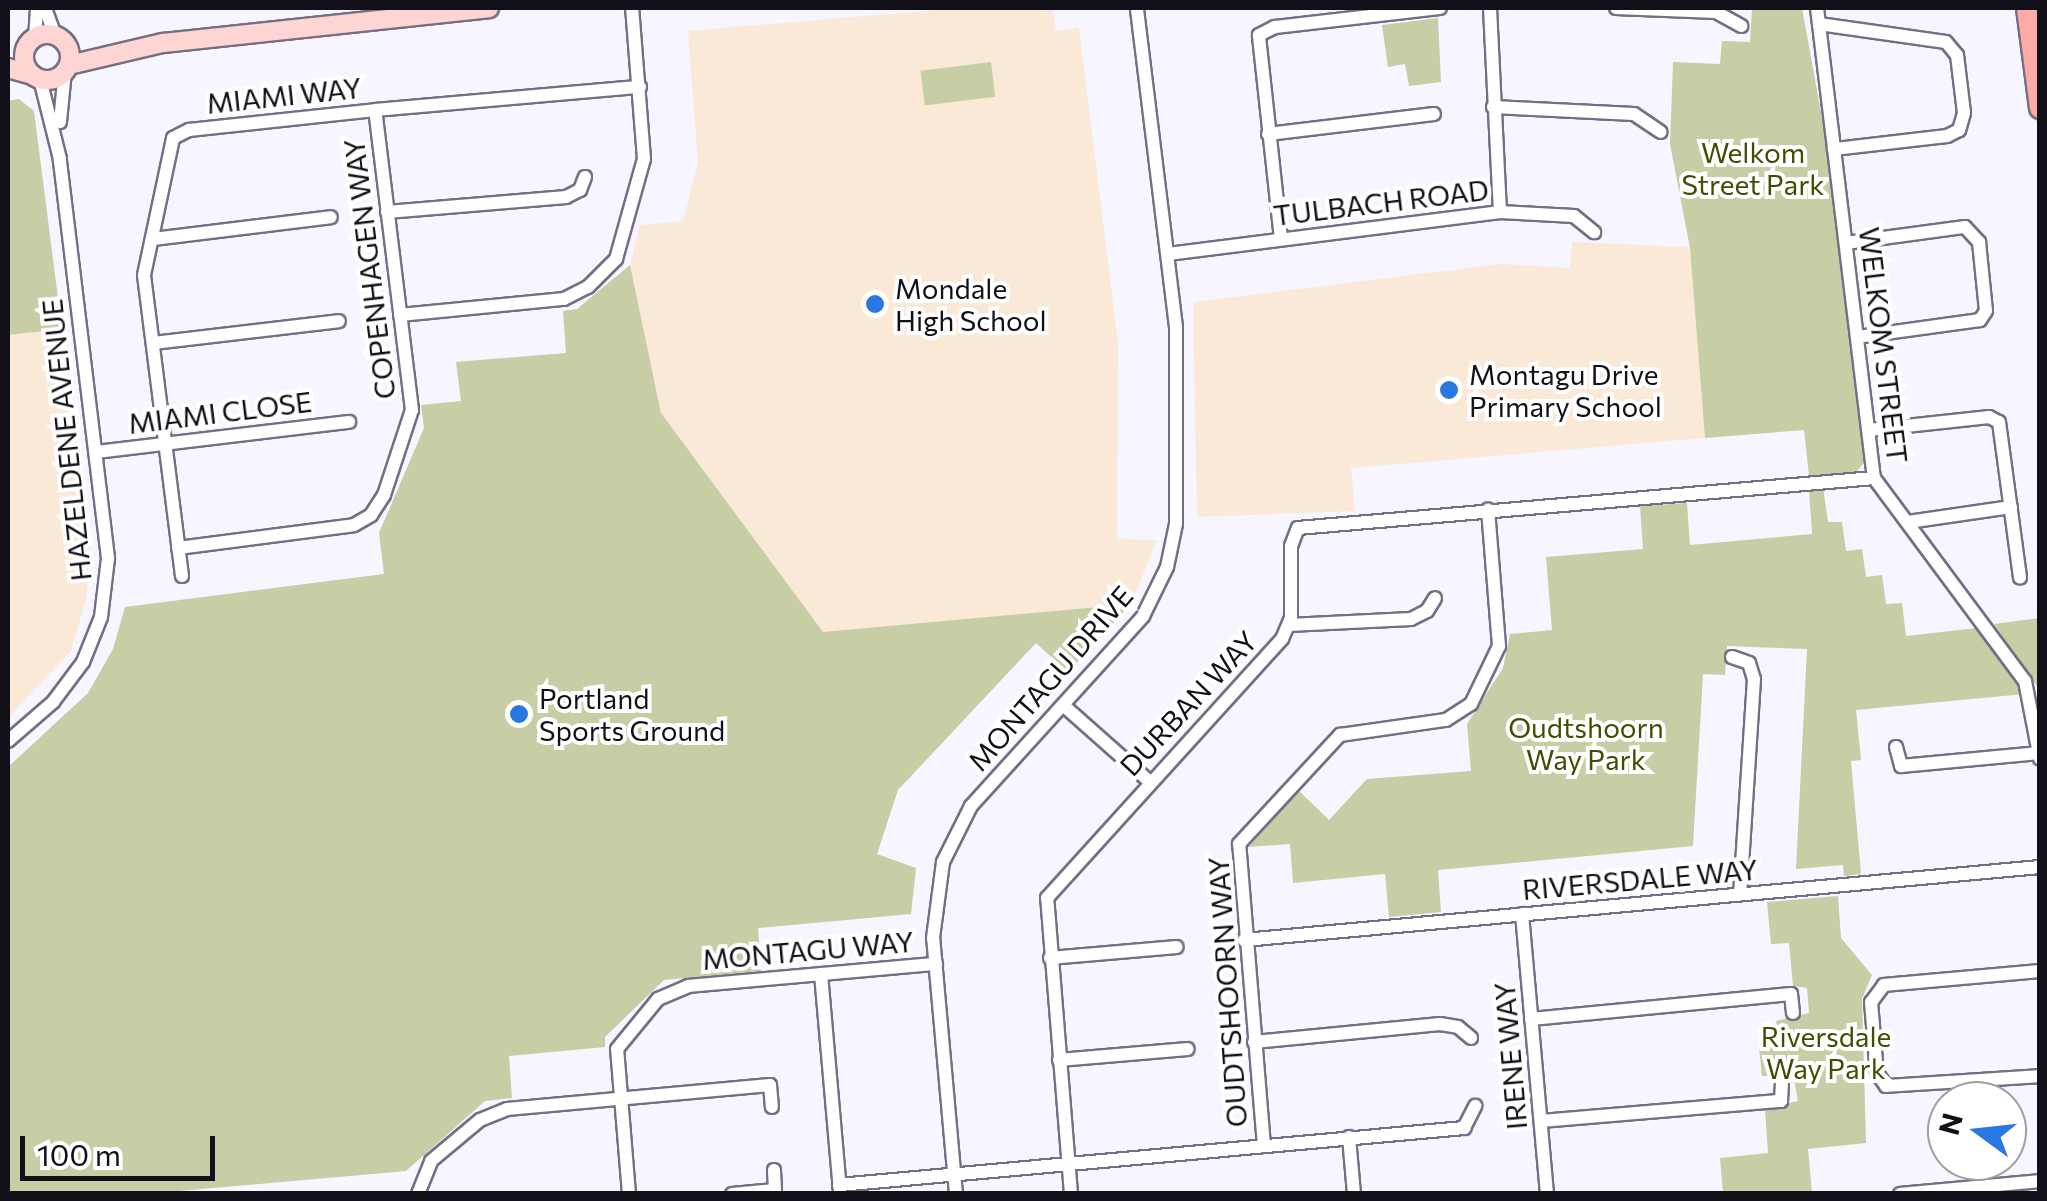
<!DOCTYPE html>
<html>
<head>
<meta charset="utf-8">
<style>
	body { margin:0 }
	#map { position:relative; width:2047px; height:1201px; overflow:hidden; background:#f7f5ff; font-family:Commissioner,sans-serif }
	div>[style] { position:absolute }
	.education>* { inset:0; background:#fbe9d8 }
	.green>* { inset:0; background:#c7cda5; transform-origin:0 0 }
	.roads { filter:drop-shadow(2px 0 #746f84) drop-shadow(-2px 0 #746f84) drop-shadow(0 2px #746f84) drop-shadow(0 -2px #746f84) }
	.street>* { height:12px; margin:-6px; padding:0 6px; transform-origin:6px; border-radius:6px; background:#fff }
	.secondary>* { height:18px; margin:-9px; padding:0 9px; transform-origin:9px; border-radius:9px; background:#fed5d3 }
	.secondary>.ring { margin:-9px; padding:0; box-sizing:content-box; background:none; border:18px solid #fed5d3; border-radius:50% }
	.primary>* { height:20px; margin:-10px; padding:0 10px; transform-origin:10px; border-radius:10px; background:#fcaba6 }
	.dots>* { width:28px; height:28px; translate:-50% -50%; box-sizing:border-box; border:5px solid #fff; border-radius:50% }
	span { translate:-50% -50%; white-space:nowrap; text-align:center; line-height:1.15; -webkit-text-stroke:8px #fff; paint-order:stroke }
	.street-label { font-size:28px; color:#110f17 }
	.park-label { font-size:28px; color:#454b01 }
	.poi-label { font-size:28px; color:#110f17 }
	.left { translate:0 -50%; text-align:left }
	.frame { position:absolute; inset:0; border:10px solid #110f17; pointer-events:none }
	.north { position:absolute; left:1927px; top:1081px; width:100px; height:100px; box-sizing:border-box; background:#fff; border:2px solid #a09fa2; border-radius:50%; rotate:285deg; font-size:28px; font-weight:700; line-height:40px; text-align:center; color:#110f17 }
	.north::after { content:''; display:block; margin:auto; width:35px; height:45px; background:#2977e3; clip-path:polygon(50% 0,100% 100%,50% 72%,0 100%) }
	.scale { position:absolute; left:20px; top:1136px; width:195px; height:45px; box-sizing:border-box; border:5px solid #110f17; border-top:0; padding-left:12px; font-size:30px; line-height:35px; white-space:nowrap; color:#110f17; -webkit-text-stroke:8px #fff; paint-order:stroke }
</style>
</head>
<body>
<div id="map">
	<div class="education">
		<i style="clip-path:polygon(961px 8px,1053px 8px,1056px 31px,1079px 28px,1118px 343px,1117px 539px,1157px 540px,1131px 604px,823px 633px,661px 413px,630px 265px,640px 225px,683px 221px,698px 162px,688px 31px)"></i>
		<i style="clip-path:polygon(1572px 242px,1690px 247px,1705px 438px,1351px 468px,1355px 511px,1197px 517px,1193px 302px,1501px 264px,1570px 268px)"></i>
		<i style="clip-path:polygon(62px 329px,90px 558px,86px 600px,71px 651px,8px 718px,8px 335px)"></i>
	</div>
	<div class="green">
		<i style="clip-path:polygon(1752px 8px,1802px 8px,1826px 140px,1865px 462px,1856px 472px,1809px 476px,1804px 430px,1705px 438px,1690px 248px,1670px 144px,1673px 62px,1720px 64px,1722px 41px,1750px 42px)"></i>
		<i style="clip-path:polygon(1438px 18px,1441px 82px,1409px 86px,1405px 64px,1388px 67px,1382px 25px)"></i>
		<i style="left:991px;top:62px;width:35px;height:71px;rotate:83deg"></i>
		<i style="clip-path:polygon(19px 99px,34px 111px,62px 329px,8px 335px,8px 101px)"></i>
		<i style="clip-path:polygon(630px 265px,661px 413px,823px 632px,1131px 604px,1068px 672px,1036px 643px,898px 790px,877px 854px,916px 868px,911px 914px,758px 928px,761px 971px,664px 980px,605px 1037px,605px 1047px,509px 1056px,512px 1098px,485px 1101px,406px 1171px,156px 1193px,8px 1193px,8px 767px,88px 693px,113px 649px,125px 607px,384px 574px,379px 533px,424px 428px,421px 405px,461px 401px,456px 362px,566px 353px,563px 311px,577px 309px)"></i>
		<i style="clip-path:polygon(1823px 487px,1828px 522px,1842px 522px,1846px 551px,1862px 549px,1866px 577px,1882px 575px,1886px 604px,1902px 603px,1906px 636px,1977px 628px,2024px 694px,1856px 710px,1861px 760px,1851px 761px,1861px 874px,1844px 876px,1843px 865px,1796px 869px,1807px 649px,1727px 646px,1725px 675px,1703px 674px,1693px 846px,1438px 870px,1441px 912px,1389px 917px,1385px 874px,1293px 883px,1290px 844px,1249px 847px,1298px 790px,1329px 820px,1367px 779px,1471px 771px,1467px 724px,1503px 668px,1510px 634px,1552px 630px,1546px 557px,1643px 549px,1640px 506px,1687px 503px,1690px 545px,1812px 534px,1809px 489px)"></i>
		<i style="clip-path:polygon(2039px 618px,2040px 618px,2039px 689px,1994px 624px)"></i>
		<i style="clip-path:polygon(1838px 896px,1841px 938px,1872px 975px,1862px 999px,1866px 1143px,1808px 1149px,1812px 1192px,1723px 1193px,1720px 1158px,1768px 1153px,1765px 1109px,1798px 1101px,1793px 1074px,1762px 1076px,1759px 1048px,1778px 1047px,1776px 1021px,1809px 1013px,1807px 988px,1793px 986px,1789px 943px,1771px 944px,1767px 902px)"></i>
	</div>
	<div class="roads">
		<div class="street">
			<i style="left:45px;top:8px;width:30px;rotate:70deg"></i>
			<i style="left:1490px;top:8px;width:204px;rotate:87.2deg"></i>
			<i style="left:1616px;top:8px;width:100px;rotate:2.3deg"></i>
			<i style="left:1716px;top:12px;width:29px;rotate:29deg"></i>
			<i style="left:1817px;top:8px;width:473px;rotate:83.1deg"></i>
			<i style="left:1874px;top:478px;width:253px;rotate:53.4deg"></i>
			<i style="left:2025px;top:681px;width:79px;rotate:79.1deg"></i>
			<i style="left:1819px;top:24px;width:128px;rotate:8.1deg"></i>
			<i style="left:1946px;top:42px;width:17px;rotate:50deg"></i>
			<i style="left:1957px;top:55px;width:58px;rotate:83.1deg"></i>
			<i style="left:1964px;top:113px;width:18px;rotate:106deg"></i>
			<i style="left:1959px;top:130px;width:13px;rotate:153deg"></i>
			<i style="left:1947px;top:136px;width:114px;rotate:173.4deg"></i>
			<i style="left:35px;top:38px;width:30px;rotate:-86deg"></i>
			<i style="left:1493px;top:107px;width:141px;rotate:2.8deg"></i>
			<i style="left:1634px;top:114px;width:32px;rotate:34deg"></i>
			<i style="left:60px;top:122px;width:51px;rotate:-84.4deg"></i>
			<i style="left:1268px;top:134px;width:167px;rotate:-6.9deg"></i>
			<i style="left:387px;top:212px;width:180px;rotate:-4.8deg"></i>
			<i style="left:566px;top:197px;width:16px;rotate:-27deg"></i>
			<i style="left:580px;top:190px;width:14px;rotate:-69deg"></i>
			<i style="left:153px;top:239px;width:179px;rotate:-7deg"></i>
			<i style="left:1281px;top:239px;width:205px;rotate:-96.2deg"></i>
			<i style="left:1259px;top:35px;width:18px;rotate:-27deg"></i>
			<i style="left:1275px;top:27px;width:166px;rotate:-6.6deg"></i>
			<i style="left:1846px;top:243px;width:120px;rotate:-7.7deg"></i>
			<i style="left:1965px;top:227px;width:21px;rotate:47deg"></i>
			<i style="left:1979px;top:242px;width:69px;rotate:84.2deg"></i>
			<i style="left:1986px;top:311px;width:11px;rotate:124deg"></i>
			<i style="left:1980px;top:320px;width:123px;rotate:172.1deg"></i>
			<i style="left:1168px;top:254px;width:335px;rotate:-7.2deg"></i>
			<i style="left:1500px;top:212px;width:74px;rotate:3.1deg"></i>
			<i style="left:1574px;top:216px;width:26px;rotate:39deg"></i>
			<i style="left:400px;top:315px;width:165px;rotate:-5.6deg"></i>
			<i style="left:564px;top:299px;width:27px;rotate:-27deg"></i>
			<i style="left:588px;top:287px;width:40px;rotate:-45deg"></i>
			<i style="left:616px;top:259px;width:104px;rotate:-74.4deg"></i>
			<i style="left:644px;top:159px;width:151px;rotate:-94.5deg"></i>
			<i style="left:153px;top:343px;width:187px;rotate:-6.7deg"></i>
			<i style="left:1869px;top:430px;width:121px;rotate:-6.2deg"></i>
			<i style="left:1989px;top:417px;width:11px;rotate:27deg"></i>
			<i style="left:1999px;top:422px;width:157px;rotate:82.3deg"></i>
			<i style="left:96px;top:452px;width:255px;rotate:-6.8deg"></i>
			<i style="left:1908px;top:522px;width:104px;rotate:-8.3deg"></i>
			<i style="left:178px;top:548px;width:177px;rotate:-7.4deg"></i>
			<i style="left:354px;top:525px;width:20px;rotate:-30deg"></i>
			<i style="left:371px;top:515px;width:24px;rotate:-57deg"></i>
			<i style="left:384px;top:495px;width:89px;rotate:-71.8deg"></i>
			<i style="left:412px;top:410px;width:302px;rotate:-97deg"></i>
			<i style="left:182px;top:576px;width:303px;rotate:-97.2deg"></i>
			<i style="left:144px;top:275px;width:140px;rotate:-78deg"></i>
			<i style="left:173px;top:138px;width:18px;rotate:-27deg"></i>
			<i style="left:189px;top:130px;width:187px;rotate:-6.1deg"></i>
			<i style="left:375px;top:110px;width:266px;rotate:-5deg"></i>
			<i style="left:1289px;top:625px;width:122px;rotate:-2.8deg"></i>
			<i style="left:1411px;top:619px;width:18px;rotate:-27deg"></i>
			<i style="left:1427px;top:611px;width:15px;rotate:-58deg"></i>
			<i style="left:1732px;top:657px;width:18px;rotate:19deg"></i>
			<i style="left:1749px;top:663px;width:17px;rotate:73deg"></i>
			<i style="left:1754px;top:679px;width:216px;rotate:93.7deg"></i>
			<i style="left:1063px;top:705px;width:115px;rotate:41.5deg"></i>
			<i style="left:8px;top:741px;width:60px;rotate:-40.9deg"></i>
			<i style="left:53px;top:702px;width:50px;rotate:-53.1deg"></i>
			<i style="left:83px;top:662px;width:48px;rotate:-68.2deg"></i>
			<i style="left:101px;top:617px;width:59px;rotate:-83.2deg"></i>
			<i style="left:108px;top:558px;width:402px;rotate:-96.9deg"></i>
			<i style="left:60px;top:159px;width:82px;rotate:-104deg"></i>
			<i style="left:1896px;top:747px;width:20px;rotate:75deg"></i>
			<i style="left:1901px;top:766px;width:139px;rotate:-5.4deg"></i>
			<i style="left:1522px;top:914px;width:281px;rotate:84.9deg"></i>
			<i style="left:1244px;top:940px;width:799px;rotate:-5.24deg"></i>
			<i style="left:1050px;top:958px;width:127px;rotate:-5deg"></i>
			<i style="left:2040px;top:971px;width:157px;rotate:174.9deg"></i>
			<i style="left:1884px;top:985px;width:21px;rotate:127deg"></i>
			<i style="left:1871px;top:1002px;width:71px;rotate:85.2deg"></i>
			<i style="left:1877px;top:1073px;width:16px;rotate:55deg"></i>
			<i style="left:1886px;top:1086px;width:154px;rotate:-3.7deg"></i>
			<i style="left:821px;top:974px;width:218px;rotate:85deg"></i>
			<i style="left:1531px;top:1019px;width:261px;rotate:-5.5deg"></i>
			<i style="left:1791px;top:994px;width:19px;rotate:84deg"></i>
			<i style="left:1254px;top:1042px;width:187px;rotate:-5.5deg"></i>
			<i style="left:1440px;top:1024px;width:18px;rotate:9deg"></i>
			<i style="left:1458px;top:1027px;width:17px;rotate:40deg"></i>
			<i style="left:1059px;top:1060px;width:129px;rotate:-4.9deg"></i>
			<i style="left:1541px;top:1121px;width:241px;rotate:-4.8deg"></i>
			<i style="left:1781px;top:1101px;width:19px;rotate:-87deg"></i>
			<i style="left:1349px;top:1137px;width:57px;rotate:85deg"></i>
			<i style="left:1264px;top:1146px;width:303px;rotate:-94.7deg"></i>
			<i style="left:1239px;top:844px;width:149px;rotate:-47.2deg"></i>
			<i style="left:1340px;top:735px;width:107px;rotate:-8.1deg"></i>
			<i style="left:1446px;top:720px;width:30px;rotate:-33deg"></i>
			<i style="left:1471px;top:704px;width:64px;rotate:-64.2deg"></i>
			<i style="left:1499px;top:646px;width:137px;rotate:-94.6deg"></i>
			<i style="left:839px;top:1185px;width:628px;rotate:-5.21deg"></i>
			<i style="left:1464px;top:1128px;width:25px;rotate:-63deg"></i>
			<i style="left:418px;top:1194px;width:35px;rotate:-68deg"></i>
			<i style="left:431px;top:1161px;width:64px;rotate:-39.9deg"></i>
			<i style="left:480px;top:1120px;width:29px;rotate:-22deg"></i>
			<i style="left:507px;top:1109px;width:264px;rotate:-5.2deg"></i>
			<i style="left:770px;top:1085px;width:22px;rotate:85deg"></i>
			<i style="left:629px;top:1194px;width:145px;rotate:-94.7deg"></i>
			<i style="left:617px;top:1049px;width:65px;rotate:-50.6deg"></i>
			<i style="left:658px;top:999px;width:33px;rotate:-23deg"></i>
			<i style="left:688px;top:986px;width:249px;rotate:-5.1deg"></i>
			<i style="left:732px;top:1194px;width:43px;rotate:-5.3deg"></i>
			<i style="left:775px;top:1190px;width:20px;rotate:-93deg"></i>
			<i style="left:956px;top:1194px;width:257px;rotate:-95.1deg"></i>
			<i style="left:933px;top:938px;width:77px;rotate:-82.5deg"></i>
			<i style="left:943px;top:862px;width:63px;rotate:-63.4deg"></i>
			<i style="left:971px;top:806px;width:256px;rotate:-47.8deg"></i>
			<i style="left:1143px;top:616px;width:55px;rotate:-63.9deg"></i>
			<i style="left:1167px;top:567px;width:44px;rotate:-78.2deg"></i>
			<i style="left:1176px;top:524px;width:197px;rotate:-90deg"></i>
			<i style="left:1176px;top:327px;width:321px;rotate:-97deg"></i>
			<i style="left:1071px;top:1194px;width:297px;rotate:-94.6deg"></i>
			<i style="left:1047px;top:898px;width:350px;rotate:-47.8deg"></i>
			<i style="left:1282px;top:639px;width:23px;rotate:-67deg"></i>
			<i style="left:1291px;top:618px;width:72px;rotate:-90deg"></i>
			<i style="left:1291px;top:546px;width:19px;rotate:-69deg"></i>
			<i style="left:1298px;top:528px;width:578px;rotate:-4.96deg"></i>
			<i style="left:1900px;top:1194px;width:141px;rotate:-5.3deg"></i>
		</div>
		<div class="secondary">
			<i class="ring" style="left:24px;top:34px;width:28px;height:28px"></i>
			<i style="left:69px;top:65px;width:97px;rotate:-13.2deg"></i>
			<i style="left:163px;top:43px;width:328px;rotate:-6.1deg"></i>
			<i style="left:8px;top:68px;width:26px;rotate:16deg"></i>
		</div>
		<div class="primary">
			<i style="left:2027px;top:8px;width:101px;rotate:82.6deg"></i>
		</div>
	</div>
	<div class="dots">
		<i style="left:875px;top:304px;background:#2977e3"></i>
		<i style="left:1449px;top:390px;background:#2977e3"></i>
		<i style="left:519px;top:714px;background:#2977e3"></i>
	</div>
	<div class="street-label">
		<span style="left:284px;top:95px;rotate:-6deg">MIAMI WAY</span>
		<span style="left:1381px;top:202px;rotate:-7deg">TULBACH ROAD</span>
		<span style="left:369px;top:269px;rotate:-97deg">COPENHAGEN WAY</span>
		<span style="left:1884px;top:345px;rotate:83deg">WELKOM STREET</span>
		<span style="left:220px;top:412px;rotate:-7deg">MIAMI CLOSE</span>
		<span style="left:66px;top:440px;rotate:-96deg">HAZELDENE AVENUE</span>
		<span style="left:1050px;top:678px;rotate:-49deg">MONTAGU DRIVE</span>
		<span style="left:1188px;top:703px;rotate:-47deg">DURBAN WAY</span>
		<span style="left:1640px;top:879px;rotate:-5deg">RIVERSDALE WAY</span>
		<span style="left:808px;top:950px;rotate:-5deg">MONTAGU WAY</span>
		<span style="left:1227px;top:992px;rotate:-94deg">OUDTSHOORN WAY</span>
		<span style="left:1510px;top:1056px;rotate:-95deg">IRENE WAY</span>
	</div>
	<div class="park-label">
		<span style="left:1753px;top:168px">Welkom<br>Street Park</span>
		<span style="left:1586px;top:743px">Oudtshoorn<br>Way Park</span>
		<span style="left:1826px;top:1052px">Riversdale<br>Way Park</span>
	</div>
	<div class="poi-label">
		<span class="left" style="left:895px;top:304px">Mondale<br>High School</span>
		<span class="left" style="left:1469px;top:390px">Montagu Drive<br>Primary School</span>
		<span class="left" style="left:539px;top:714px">Portland<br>Sports Ground</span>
	</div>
	<div class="frame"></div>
	<div class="north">N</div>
	<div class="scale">100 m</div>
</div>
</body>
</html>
